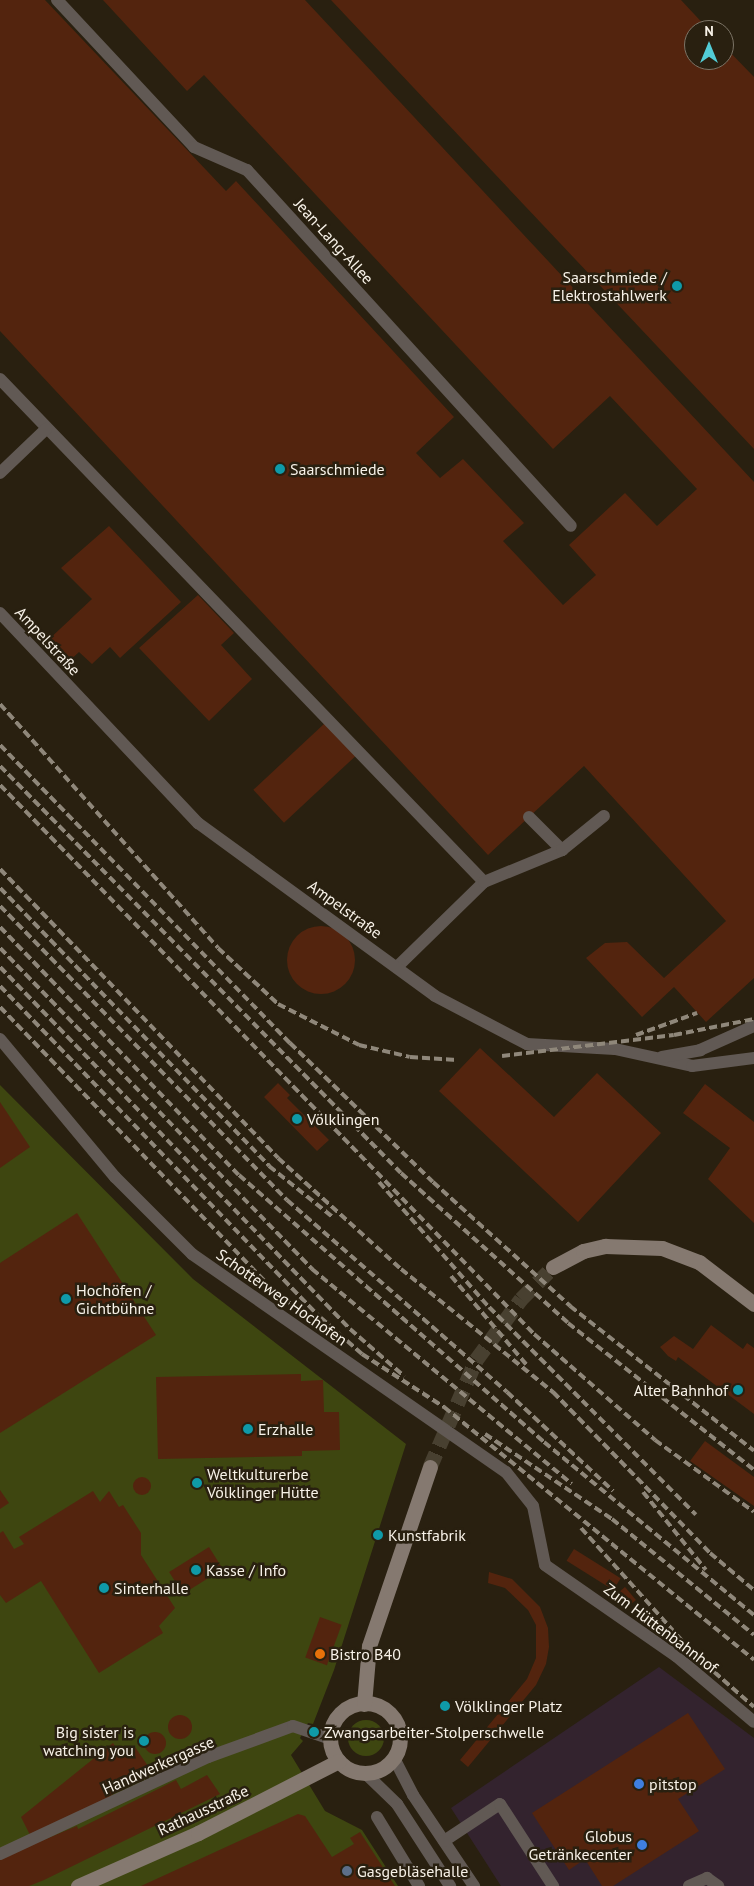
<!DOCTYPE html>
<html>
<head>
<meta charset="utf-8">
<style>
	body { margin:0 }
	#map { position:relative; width:754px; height:1886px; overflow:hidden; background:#292010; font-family:"PT Sans",sans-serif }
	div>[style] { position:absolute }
	.commercial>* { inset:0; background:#33232e }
	.green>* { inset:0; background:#3e4610 }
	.round { border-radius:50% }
	.building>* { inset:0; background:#53240e; transform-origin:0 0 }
	.secondary-tunnel>* { height:15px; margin-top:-7.5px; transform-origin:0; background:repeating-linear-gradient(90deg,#484030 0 15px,transparent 0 23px) }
	.lane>* { height:12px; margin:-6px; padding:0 6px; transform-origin:6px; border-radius:6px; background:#615954 }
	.secondary>* { height:15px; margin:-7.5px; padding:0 7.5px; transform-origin:7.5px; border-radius:7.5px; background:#857970 }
	.secondary>.ring { margin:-7.5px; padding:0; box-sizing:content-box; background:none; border:15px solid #857970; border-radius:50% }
	.rail>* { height:4px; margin-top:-2px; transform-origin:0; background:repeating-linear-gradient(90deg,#8f877a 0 8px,transparent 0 12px) }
	.dots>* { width:14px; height:14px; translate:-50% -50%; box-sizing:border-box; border:2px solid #292010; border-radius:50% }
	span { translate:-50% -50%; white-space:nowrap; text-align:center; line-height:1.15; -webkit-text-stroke:5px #292010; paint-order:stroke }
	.street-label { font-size:16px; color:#f8f2e8 }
	.poi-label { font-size:16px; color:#f8f2e8 }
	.right { translate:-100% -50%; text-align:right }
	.left { translate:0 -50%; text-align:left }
	.north { position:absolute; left:684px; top:20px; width:50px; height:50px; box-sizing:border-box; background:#292010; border:1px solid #7c7466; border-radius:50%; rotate:0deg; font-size:14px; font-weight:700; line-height:20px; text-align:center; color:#f8f2e8 }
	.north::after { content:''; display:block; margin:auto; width:18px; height:22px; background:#52ccd6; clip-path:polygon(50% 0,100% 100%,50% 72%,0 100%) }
</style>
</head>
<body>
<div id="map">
	<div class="commercial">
		<i style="clip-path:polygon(659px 1667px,754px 1738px,754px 1886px,501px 1886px,451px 1808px)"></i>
	</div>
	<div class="green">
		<i style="clip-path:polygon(0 1085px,193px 1279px,406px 1444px,334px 1670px,313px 1724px,308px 1723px,300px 1738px,303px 1741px,291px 1755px,325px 1811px,362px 1830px,398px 1886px,0 1886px)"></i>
		<i class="round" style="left:348px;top:1720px;width:36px;height:36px"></i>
	</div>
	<div class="building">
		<i style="clip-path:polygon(0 0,45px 0,226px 191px,236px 181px,454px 417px,416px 453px,440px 478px,463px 459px,524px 523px,503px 541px,563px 605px,596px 575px,569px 545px,625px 493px,657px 526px,697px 489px,610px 396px,553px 449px,204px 75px,187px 91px,103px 0,305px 0,754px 482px,754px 978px,706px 1022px,674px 987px,642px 1017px,586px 958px,605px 943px,627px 942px,664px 978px,726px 921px,584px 766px,488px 855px,0 331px)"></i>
		<i style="clip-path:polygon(331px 0,681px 0,709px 30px,694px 30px,694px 60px,724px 60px,724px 46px,754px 77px,754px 449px)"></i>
		<i style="clip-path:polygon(109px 526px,181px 602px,120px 658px,110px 647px,92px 664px,79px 652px,66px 664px,45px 643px,92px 599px,61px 568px)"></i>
		<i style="clip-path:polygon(198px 595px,234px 633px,221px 645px,252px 679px,209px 721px,139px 648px)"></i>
		<i style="left:325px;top:723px;width:45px;height:98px;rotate:47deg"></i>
		<i class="round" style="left:287px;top:926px;width:68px;height:68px"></i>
		<i style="clip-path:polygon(480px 1048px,554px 1117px,597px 1073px,661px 1133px,578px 1222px,439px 1091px)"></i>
		<i style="clip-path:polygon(278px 1083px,290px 1095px,287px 1098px,329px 1140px,317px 1151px,264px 1097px)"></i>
		<i style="clip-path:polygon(705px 1084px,754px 1122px,754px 1223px,708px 1179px,730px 1148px,683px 1113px)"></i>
		<i style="clip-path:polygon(0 1102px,30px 1147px,0 1168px)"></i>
		<i style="clip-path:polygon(77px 1213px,156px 1335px,0 1433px,0 1263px)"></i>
		<i style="clip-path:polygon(711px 1325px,743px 1349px,747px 1343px,754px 1348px,754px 1414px,678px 1357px,676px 1361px,668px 1356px,660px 1347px,674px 1336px,693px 1349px)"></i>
		<i style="clip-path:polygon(301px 1374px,301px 1381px,323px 1380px,324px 1412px,339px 1412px,340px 1450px,302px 1451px,302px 1456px,158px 1459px,156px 1377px)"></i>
		<i style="clip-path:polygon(705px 1441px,754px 1477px,754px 1506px,690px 1461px)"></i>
		<i class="round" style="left:133px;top:1477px;width:18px;height:18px"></i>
		<i style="clip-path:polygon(0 1490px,9px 1503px,0 1509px)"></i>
		<i style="clip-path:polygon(93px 1491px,100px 1502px,109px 1491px,119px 1507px,123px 1505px,141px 1533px,141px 1555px,175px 1608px,159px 1626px,163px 1633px,99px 1673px,41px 1581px,6px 1603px,0 1595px,0 1533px,3px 1531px,14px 1549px,24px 1544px,19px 1537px)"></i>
		<i style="left:209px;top:1547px;width:26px;height:47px;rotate:58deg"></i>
		<i style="left:574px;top:1549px;width:55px;height:14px;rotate:32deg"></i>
		<i style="clip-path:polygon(489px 1572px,512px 1579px,540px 1607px,548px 1628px,549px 1647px,546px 1664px,536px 1685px,468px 1767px,460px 1760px,527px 1679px,536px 1658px,536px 1625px,528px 1610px,505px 1588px,488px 1583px)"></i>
		<i style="left:625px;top:1587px;width:17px;height:7px;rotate:50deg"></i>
		<i style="left:320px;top:1617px;width:23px;height:43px;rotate:20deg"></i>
		<i style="clip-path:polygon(688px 1713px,725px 1769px,678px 1799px,699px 1831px,613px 1886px,602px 1886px,585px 1859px,569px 1870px,532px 1813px)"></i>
		<i class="round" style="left:168px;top:1715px;width:24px;height:24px"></i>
		<i class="round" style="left:144px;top:1732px;width:22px;height:22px"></i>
		<i style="clip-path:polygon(113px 1743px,121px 1755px,135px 1747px,150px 1769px,100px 1803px,30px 1835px,21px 1817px)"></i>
		<i style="clip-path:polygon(207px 1775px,220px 1794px,44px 1880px,29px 1886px,0 1886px,0 1858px,77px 1826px,78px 1829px,176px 1780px,181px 1789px)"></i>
		<i style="clip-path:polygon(298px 1814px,305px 1816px,332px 1857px,354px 1844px,350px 1838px,360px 1832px,395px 1886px,141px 1886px)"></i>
	</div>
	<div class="secondary-tunnel">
		<i style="left:430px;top:1467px;width:116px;rotate:-66.7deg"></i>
		<i style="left:476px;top:1360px;width:76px;rotate:-53.6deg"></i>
		<i style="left:521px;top:1299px;width:45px;rotate:-45deg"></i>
	</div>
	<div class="lane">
		<i style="left:57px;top:0;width:201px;rotate:47deg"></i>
		<i style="left:194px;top:147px;width:58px;rotate:23.5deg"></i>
		<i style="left:247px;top:170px;width:481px;rotate:47.7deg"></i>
		<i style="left:0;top:379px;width:698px;rotate:46.1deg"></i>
		<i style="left:484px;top:882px;width:122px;rotate:135.7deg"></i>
		<i style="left:0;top:473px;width:64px;rotate:-43.7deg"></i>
		<i style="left:0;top:613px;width:289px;rotate:46.7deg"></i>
		<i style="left:198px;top:823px;width:293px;rotate:36.1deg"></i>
		<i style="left:435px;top:996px;width:104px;rotate:27.6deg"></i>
		<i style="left:527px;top:1044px;width:88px;rotate:3.3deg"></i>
		<i style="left:615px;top:1049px;width:79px;rotate:12.4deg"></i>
		<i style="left:692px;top:1066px;width:63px;rotate:-7.4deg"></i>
		<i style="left:529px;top:817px;width:47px;rotate:45deg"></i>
		<i style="left:484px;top:882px;width:84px;rotate:-22.3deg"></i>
		<i style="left:562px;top:850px;width:54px;rotate:-39deg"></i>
		<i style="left:0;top:1039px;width:180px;rotate:50.2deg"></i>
		<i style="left:115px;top:1177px;width:109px;rotate:45deg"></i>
		<i style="left:192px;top:1254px;width:382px;rotate:34.8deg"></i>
		<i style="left:506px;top:1472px;width:43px;rotate:51.5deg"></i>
		<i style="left:533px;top:1506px;width:60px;rotate:78.5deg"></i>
		<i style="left:545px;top:1565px;width:160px;rotate:34.8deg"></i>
		<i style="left:676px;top:1656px;width:102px;rotate:40.2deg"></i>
		<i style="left:662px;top:1057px;width:39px;rotate:-10deg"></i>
		<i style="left:700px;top:1050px;width:59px;rotate:-24deg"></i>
		<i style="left:394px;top:1758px;width:42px;rotate:62.8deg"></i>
		<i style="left:413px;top:1795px;width:110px;rotate:56.2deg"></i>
		<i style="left:365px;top:1773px;width:45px;rotate:44.1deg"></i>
		<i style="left:397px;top:1804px;width:98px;rotate:57.1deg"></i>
		<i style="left:377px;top:1817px;width:81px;rotate:58.7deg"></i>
		<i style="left:444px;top:1841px;width:67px;rotate:-33.5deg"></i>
		<i style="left:500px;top:1804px;width:98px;rotate:57.1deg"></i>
		<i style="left:0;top:1854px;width:230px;rotate:-25deg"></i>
		<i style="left:208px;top:1757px;width:90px;rotate:-20deg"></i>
		<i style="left:293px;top:1726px;width:40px;rotate:18.9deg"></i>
		<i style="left:689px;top:1886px;width:20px;rotate:-24deg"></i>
		<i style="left:707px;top:1878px;width:14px;rotate:36deg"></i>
	</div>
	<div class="secondary">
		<i style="left:553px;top:1267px;width:34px;rotate:-28deg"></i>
		<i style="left:583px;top:1251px;width:23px;rotate:-13deg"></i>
		<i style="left:605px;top:1246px;width:57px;rotate:2deg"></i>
		<i style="left:662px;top:1248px;width:40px;rotate:21deg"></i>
		<i style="left:699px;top:1262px;width:69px;rotate:37.4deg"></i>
		<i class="ring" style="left:330px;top:1703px;width:55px;height:55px"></i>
		<i style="left:364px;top:1704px;width:58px;rotate:-85.1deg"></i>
		<i style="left:369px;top:1646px;width:189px;rotate:-71.2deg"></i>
		<i style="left:78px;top:1886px;width:131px;rotate:-23.8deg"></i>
		<i style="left:198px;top:1833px;width:158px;rotate:-27.1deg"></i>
	</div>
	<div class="rail">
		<i style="left:0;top:704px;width:327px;rotate:48.2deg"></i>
		<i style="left:218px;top:948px;width:82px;rotate:43deg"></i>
		<i style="left:278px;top:1004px;width:91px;rotate:26.8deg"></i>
		<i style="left:359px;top:1045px;width:52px;rotate:13.2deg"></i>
		<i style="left:410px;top:1057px;width:47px;rotate:3.7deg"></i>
		<i style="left:0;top:745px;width:416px;rotate:45.8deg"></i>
		<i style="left:290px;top:1043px;width:199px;rotate:44.2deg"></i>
		<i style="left:433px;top:1182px;width:185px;rotate:42.1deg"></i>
		<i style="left:570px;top:1306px;width:234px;rotate:38.2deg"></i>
		<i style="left:0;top:766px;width:571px;rotate:45.43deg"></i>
		<i style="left:401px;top:1173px;width:224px;rotate:41.9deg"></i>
		<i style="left:568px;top:1323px;width:237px;rotate:38.3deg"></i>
		<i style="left:0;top:785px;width:766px;rotate:45.79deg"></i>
		<i style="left:534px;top:1334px;width:161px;rotate:41.2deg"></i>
		<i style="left:655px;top:1440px;width:122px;rotate:36deg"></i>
		<i style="left:0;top:869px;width:401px;rotate:46.1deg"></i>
		<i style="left:278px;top:1158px;width:166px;rotate:42.1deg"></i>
		<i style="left:401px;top:1269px;width:196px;rotate:39deg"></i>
		<i style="left:553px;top:1392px;width:225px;rotate:45.7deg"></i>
		<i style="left:710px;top:1553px;width:57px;rotate:40.1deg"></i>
		<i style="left:0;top:888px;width:387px;rotate:45.9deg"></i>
		<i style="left:269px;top:1166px;width:83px;rotate:38.7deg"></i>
		<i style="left:0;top:906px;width:411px;rotate:45.7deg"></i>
		<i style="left:287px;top:1200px;width:292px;rotate:41.1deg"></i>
		<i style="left:507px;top:1392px;width:145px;rotate:43deg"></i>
		<i style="left:0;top:927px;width:344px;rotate:46.1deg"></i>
		<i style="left:239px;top:1175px;width:405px;rotate:41.2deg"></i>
		<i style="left:544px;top:1442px;width:272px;rotate:39.5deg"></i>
		<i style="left:0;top:948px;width:448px;rotate:45.8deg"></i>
		<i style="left:312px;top:1269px;width:337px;rotate:39.6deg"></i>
		<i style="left:0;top:967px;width:504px;rotate:45.97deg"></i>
		<i style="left:350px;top:1329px;width:72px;rotate:41deg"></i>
		<i style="left:0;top:986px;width:460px;rotate:46deg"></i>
		<i style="left:320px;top:1317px;width:56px;rotate:41.4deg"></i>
		<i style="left:362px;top:1354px;width:98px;rotate:32.9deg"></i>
		<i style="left:444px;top:1407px;width:400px;rotate:39.2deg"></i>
		<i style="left:0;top:1007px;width:395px;rotate:46deg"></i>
		<i style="left:274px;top:1291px;width:81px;rotate:37.4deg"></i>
		<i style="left:636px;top:1035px;width:65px;rotate:-19.8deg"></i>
		<i style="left:502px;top:1056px;width:173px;rotate:-7deg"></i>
		<i style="left:674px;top:1035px;width:82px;rotate:-11.3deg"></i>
		<i style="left:379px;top:1182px;width:167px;rotate:48.7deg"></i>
		<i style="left:489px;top:1307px;width:293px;rotate:45.1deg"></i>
		<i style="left:451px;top:1276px;width:116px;rotate:49.6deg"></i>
		<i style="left:485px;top:1434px;width:153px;rotate:33.8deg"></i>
		<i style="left:612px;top:1519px;width:183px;rotate:39.2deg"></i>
		<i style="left:643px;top:1492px;width:100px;rotate:51.1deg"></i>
		<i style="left:581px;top:1528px;width:172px;rotate:48.1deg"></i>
		<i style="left:696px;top:1656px;width:77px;rotate:41.3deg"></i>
	</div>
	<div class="dots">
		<i style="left:677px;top:286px;background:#0f9aa8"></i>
		<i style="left:280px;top:469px;background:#0f9aa8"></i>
		<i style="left:297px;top:1119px;background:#0f9aa8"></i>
		<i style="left:66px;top:1299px;background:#0f9aa8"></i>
		<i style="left:738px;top:1390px;background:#0f9aa8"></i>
		<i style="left:248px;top:1429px;background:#0f9aa8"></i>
		<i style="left:197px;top:1483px;background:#0f9aa8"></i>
		<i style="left:378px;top:1535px;background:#0f9aa8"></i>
		<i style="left:196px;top:1570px;background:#0f9aa8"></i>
		<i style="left:104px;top:1588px;background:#0f9aa8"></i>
		<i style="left:320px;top:1654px;background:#e8710a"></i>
		<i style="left:445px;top:1706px;background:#0f9aa8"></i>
		<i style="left:314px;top:1732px;background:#0f9aa8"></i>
		<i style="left:144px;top:1741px;background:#0f9aa8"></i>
		<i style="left:639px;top:1784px;background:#3f7fe0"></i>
		<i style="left:642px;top:1845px;background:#3f7fe0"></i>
		<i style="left:347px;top:1871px;background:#5c6f8a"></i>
	</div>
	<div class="street-label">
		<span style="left:334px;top:241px;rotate:48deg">Jean-Lang-Allee</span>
		<span style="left:48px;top:641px;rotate:47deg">Ampelstraße</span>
		<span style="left:345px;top:909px;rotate:36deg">Ampelstraße</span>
		<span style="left:282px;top:1297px;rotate:35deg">Schotterweg Hochofen</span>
		<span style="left:661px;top:1628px;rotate:37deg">Zum Hüttenbahnhof</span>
		<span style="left:158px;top:1765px;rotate:-24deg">Handwerkergasse</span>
		<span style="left:203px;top:1810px;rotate:-25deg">Rathausstraße</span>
	</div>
	<div class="poi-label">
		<span class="right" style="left:667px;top:286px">Saarschmiede /<br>Elektrostahlwerk</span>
		<span class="left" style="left:290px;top:469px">Saarschmiede</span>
		<span class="left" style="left:307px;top:1119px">Völklingen</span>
		<span class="left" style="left:76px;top:1299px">Hochöfen /<br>Gichtbühne</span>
		<span class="right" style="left:728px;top:1390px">Alter Bahnhof</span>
		<span class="left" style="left:258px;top:1429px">Erzhalle</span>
		<span class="left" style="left:207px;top:1483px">Weltkulturerbe<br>Völklinger Hütte</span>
		<span class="left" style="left:388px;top:1535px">Kunstfabrik</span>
		<span class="left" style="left:206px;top:1570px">Kasse / Info</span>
		<span class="left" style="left:114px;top:1588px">Sinterhalle</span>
		<span class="left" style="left:330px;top:1654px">Bistro B40</span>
		<span class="left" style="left:455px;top:1706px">Völklinger Platz</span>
		<span class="right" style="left:134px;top:1741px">Big sister is<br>watching you</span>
		<span class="left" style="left:324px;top:1732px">Zwangsarbeiter-Stolperschwelle</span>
		<span class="left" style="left:649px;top:1784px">pitstop</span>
		<span class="right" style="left:632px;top:1845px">Globus<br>Getränkecenter</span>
		<span class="left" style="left:357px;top:1871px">Gasgebläsehalle</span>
	</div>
	<div class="north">N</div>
</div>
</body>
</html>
